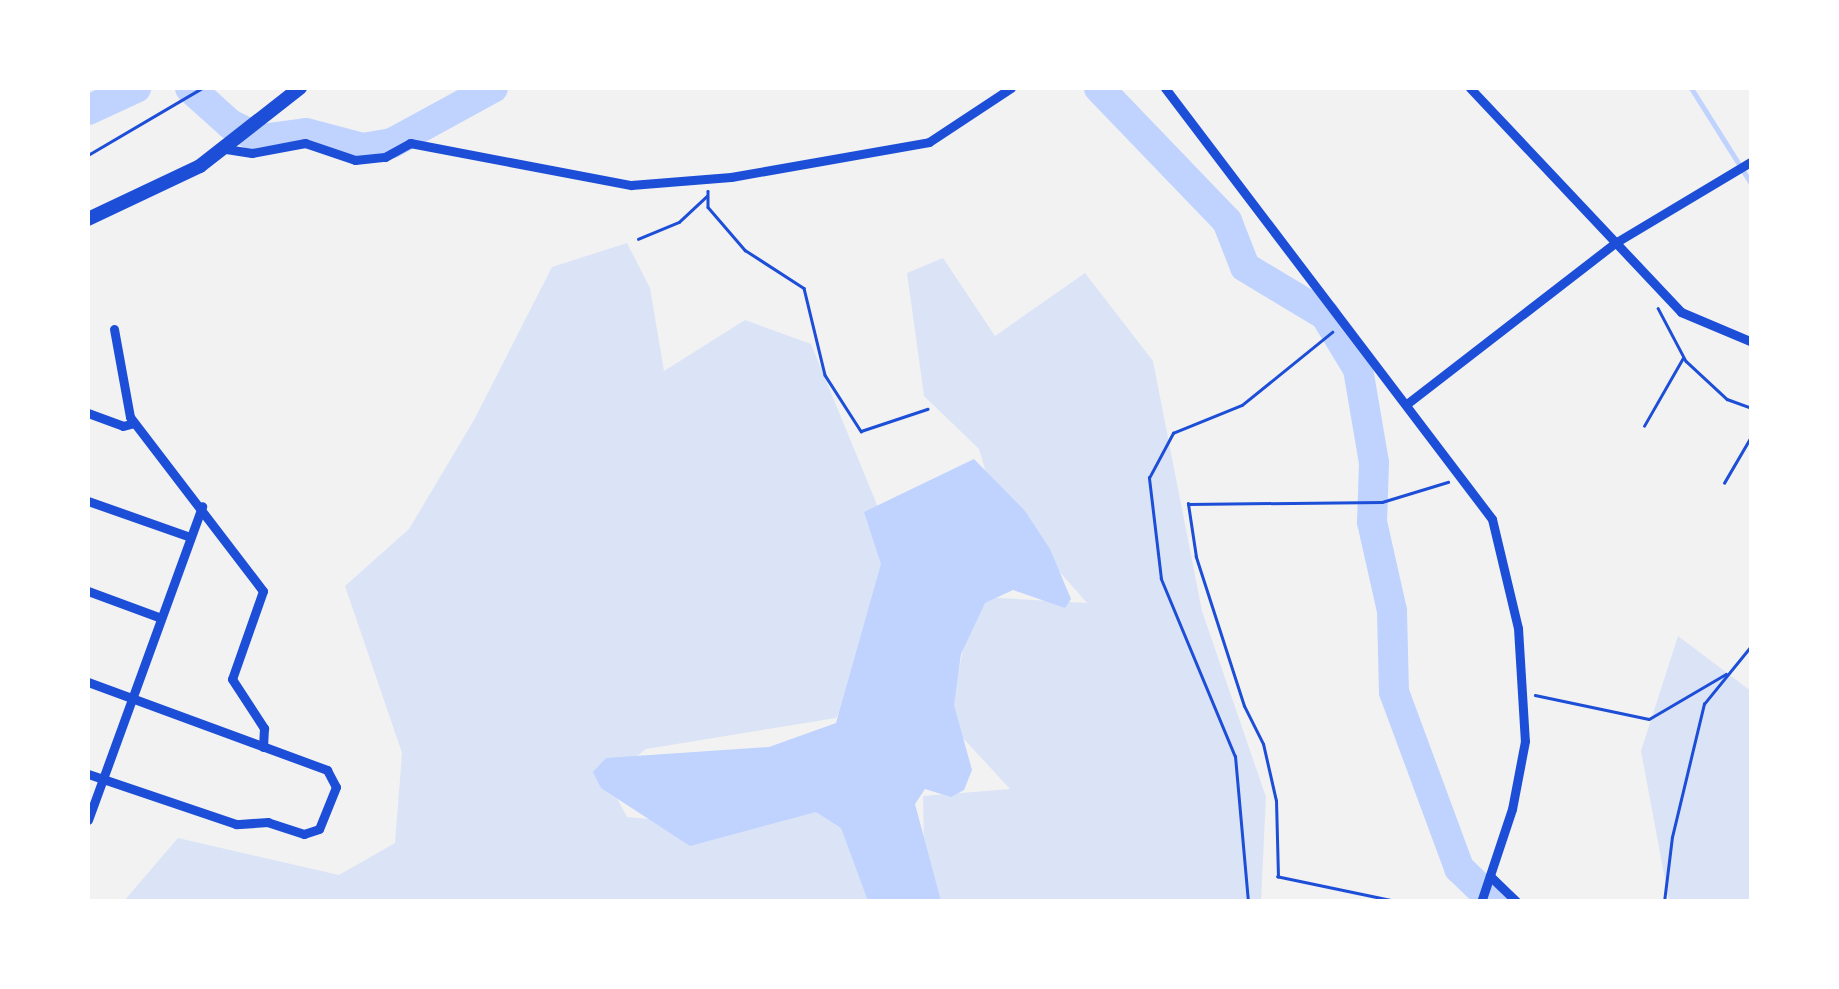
<!DOCTYPE html>
<html>
<head>
<meta charset="utf-8">
<style>
	body { margin:0 }
	#map { position:relative; width:1839px; height:989px; overflow:hidden; background:#f2f2f2; font-family:Poppins,sans-serif }
	div>[style] { position:absolute }
	.green>* { inset:0; background:#dbe4f7 }
	.water>* { inset:0; background:#bfd3fe }
	.stream>* { height:5px; margin:-2.5px; padding:0 2.5px; transform-origin:2.5px; border-radius:2.5px; background:#bfd3fe }
	.river>* { height:30px; margin:-15px; padding:0 15px; transform-origin:15px; border-radius:15px; background:#bfd3fe }
	.path>* { height:2.5px; margin:-1.25px; padding:0 1.25px; transform-origin:1.25px; border-radius:1.25px; background:#1d4ed8 }
	.minor>* { height:9px; margin:-4.5px; padding:0 4.5px; transform-origin:4.5px; border-radius:4.5px; background:#1d4ed8 }
	.trunk>* { height:14px; margin:-7px; padding:0 7px; transform-origin:7px; border-radius:7px; background:#1d4ed8 }
	span { translate:-50% -50%; white-space:nowrap; text-align:center; line-height:1.15; -webkit-text-stroke:8px #fff; paint-order:stroke }
	.frame { position:absolute; inset:0; border:90px solid #fff; pointer-events:none }
</style>
</head>
<body>
<div id="map">
	<div class="green">
		<i style="clip-path:polygon(627px 243px,650px 288px,664px 371px,745px 320px,811px 344px,896px 551px,877px 652px,836px 718px,646px 749px,626px 765px,613px 791px,627px 817px,710px 824px,834px 795px,896px 901px,123px 902px,178px 838px,339px 875px,395px 843px,402px 753px,345px 586px,409px 529px,474px 420px,552px 267px)"></i>
		<i style="clip-path:polygon(943px 258px,995px 336px,1085px 273px,1153px 361px,1202px 611px,1266px 797px,1261px 901px,925px 901px,923px 796px,1010px 789px,949px 723px,964px 643px,983px 597px,1087px 603px,993px 496px,979px 449px,924px 396px,907px 273px)"></i>
		<i style="clip-path:polygon(1678px 636px,1751px 691px,1751px 901px,1669px 901px,1641px 751px)"></i>
	</div>
	<div class="water">
		<i style="clip-path:polygon(974px 459px,1025px 511px,1050px 549px,1071px 599px,1065px 608px,1013px 590px,985px 603px,961px 654px,954px 705px,972px 770px,964px 790px,951px 797px,925px 789px,915px 804px,941px 901px,868px 901px,841px 828px,816px 812px,690px 846px,601px 788px,593px 772px,606px 758px,769px 747px,836px 723px,881px 564px,864px 512px)"></i>
	</div>
	<div class="stream">
		<i style="left:1691px;top:88px;width:115px;rotate:57.8deg"></i>
	</div>
	<div class="river">
		<i style="left:190px;top:88px;width:54px;rotate:42deg"></i>
		<i style="left:230px;top:124px;width:34px;rotate:26deg"></i>
		<i style="left:261px;top:139px;width:45px;rotate:-7.6deg"></i>
		<i style="left:306px;top:133px;width:59px;rotate:14.7deg"></i>
		<i style="left:363px;top:148px;width:29px;rotate:-10deg"></i>
		<i style="left:392px;top:143px;width:115px;rotate:-28.6deg"></i>
		<i style="left:1099px;top:88px;width:185px;rotate:46.1deg"></i>
		<i style="left:1227px;top:221px;width:49px;rotate:68.6deg"></i>
		<i style="left:1245px;top:267px;width:93px;rotate:31deg"></i>
		<i style="left:1325px;top:315px;width:63px;rotate:58.6deg"></i>
		<i style="left:1358px;top:369px;width:95px;rotate:80.3deg"></i>
		<i style="left:1374px;top:463px;width:59px;rotate:91.9deg"></i>
		<i style="left:1372px;top:522px;width:91px;rotate:77.3deg"></i>
		<i style="left:1392px;top:611px;width:81px;rotate:88.6deg"></i>
		<i style="left:1394px;top:692px;width:188px;rotate:69.7deg"></i>
		<i style="left:1459px;top:868px;width:49px;rotate:44.2deg"></i>
		<i style="left:88px;top:110px;width:53px;rotate:-24.6deg"></i>
	</div>
	<div class="path">
		<i style="left:88px;top:155px;width:132px;rotate:-30.4deg"></i>
		<i style="left:708px;top:191px;width:16px;rotate:90deg"></i>
		<i style="left:708px;top:207px;width:57px;rotate:49.3deg"></i>
		<i style="left:745px;top:250px;width:70px;rotate:32.8deg"></i>
		<i style="left:804px;top:288px;width:89px;rotate:76.4deg"></i>
		<i style="left:825px;top:375px;width:67px;rotate:57.3deg"></i>
		<i style="left:861px;top:431px;width:70px;rotate:-18.4deg"></i>
		<i style="left:638px;top:239px;width:44px;rotate:-22.5deg"></i>
		<i style="left:679px;top:222px;width:38px;rotate:-43deg"></i>
		<i style="left:1658px;top:308px;width:60px;rotate:62.2deg"></i>
		<i style="left:1686px;top:361px;width:56px;rotate:42.8deg"></i>
		<i style="left:1727px;top:399px;width:27px;rotate:20deg"></i>
		<i style="left:1644px;top:426px;width:78px;rotate:-60.2deg"></i>
		<i style="left:1724px;top:483px;width:56px;rotate:-59.7deg"></i>
		<i style="left:1535px;top:695px;width:116px;rotate:11.9deg"></i>
		<i style="left:1649px;top:719px;width:89px;rotate:-30.3deg"></i>
		<i style="left:1248px;top:902px;width:146px;rotate:-95.1deg"></i>
		<i style="left:1235px;top:757px;width:193px;rotate:-112.6deg"></i>
		<i style="left:1161px;top:579px;width:102px;rotate:-96.8deg"></i>
		<i style="left:1149px;top:478px;width:51px;rotate:-61.9deg"></i>
		<i style="left:1173px;top:433px;width:74px;rotate:-22.1deg"></i>
		<i style="left:1242px;top:405px;width:116px;rotate:-39deg"></i>
		<i style="left:1398px;top:902px;width:123px;rotate:-168.2deg"></i>
		<i style="left:1278px;top:877px;width:76px;rotate:-91.5deg"></i>
		<i style="left:1276px;top:801px;width:58px;rotate:-102.8deg"></i>
		<i style="left:1263px;top:744px;width:42px;rotate:-116.6deg"></i>
		<i style="left:1244px;top:706px;width:157px;rotate:-107.9deg"></i>
		<i style="left:1196px;top:557px;width:54px;rotate:-98.6deg"></i>
		<i style="left:1188px;top:504px;width:194px;rotate:-0.6deg"></i>
		<i style="left:1382px;top:502px;width:69px;rotate:-16.9deg"></i>
		<i style="left:1664px;top:902px;width:65px;rotate:-83deg"></i>
		<i style="left:1672px;top:837px;width:137px;rotate:-76.5deg"></i>
		<i style="left:1704px;top:704px;width:76px;rotate:-50.9deg"></i>
	</div>
	<div class="minor">
		<i style="left:1165px;top:88px;width:541px;rotate:52.81deg"></i>
		<i style="left:1492px;top:519px;width:112px;rotate:76.6deg"></i>
		<i style="left:1518px;top:628px;width:113px;rotate:86.5deg"></i>
		<i style="left:1525px;top:741px;width:69px;rotate:100.8deg"></i>
		<i style="left:1512px;top:809px;width:98px;rotate:108.4deg"></i>
		<i style="left:1470px;top:88px;width:308px;rotate:46.7deg"></i>
		<i style="left:1681px;top:312px;width:77px;rotate:22.9deg"></i>
		<i style="left:226px;top:149px;width:26px;rotate:9deg"></i>
		<i style="left:252px;top:153px;width:54px;rotate:-10.7deg"></i>
		<i style="left:305px;top:143px;width:53px;rotate:18.8deg"></i>
		<i style="left:355px;top:160px;width:30px;rotate:-6deg"></i>
		<i style="left:385px;top:157px;width:29px;rotate:-29deg"></i>
		<i style="left:410px;top:143px;width:225px;rotate:10.8deg"></i>
		<i style="left:631px;top:185px;width:100px;rotate:-4.6deg"></i>
		<i style="left:731px;top:177px;width:201px;rotate:-10deg"></i>
		<i style="left:929px;top:142px;width:98px;rotate:-33.4deg"></i>
		<i style="left:114px;top:329px;width:89px;rotate:79.7deg"></i>
		<i style="left:130px;top:417px;width:219px;rotate:52.6deg"></i>
		<i style="left:263px;top:591px;width:93px;rotate:109.4deg"></i>
		<i style="left:232px;top:679px;width:59px;rotate:56.9deg"></i>
		<i style="left:264px;top:728px;width:19px;rotate:93deg"></i>
		<i style="left:1408px;top:403px;width:262px;rotate:-37.7deg"></i>
		<i style="left:1615px;top:243px;width:160px;rotate:-30.9deg"></i>
		<i style="left:88px;top:413px;width:37px;rotate:20deg"></i>
		<i style="left:123px;top:426px;width:11px;rotate:-15deg"></i>
		<i style="left:88px;top:501px;width:108px;rotate:19.4deg"></i>
		<i style="left:88px;top:591px;width:78px;rotate:20.3deg"></i>
		<i style="left:88px;top:682px;width:255px;rotate:20.2deg"></i>
		<i style="left:327px;top:770px;width:19px;rotate:62deg"></i>
		<i style="left:336px;top:787px;width:45px;rotate:112deg"></i>
		<i style="left:319px;top:829px;width:16px;rotate:162deg"></i>
		<i style="left:304px;top:834px;width:38px;rotate:-162deg"></i>
		<i style="left:268px;top:822px;width:32px;rotate:176deg"></i>
		<i style="left:236px;top:824px;width:156px;rotate:-161.3deg"></i>
		<i style="left:88px;top:820px;width:334px;rotate:-70deg"></i>
		<i style="left:1490px;top:876px;width:37px;rotate:44deg"></i>
	</div>
	<div class="trunk">
		<i style="left:88px;top:219px;width:124px;rotate:-25.3deg"></i>
		<i style="left:200px;top:166px;width:127px;rotate:-38deg"></i>
	</div>
	<div class="frame"></div>
</div>
</body>
</html>
